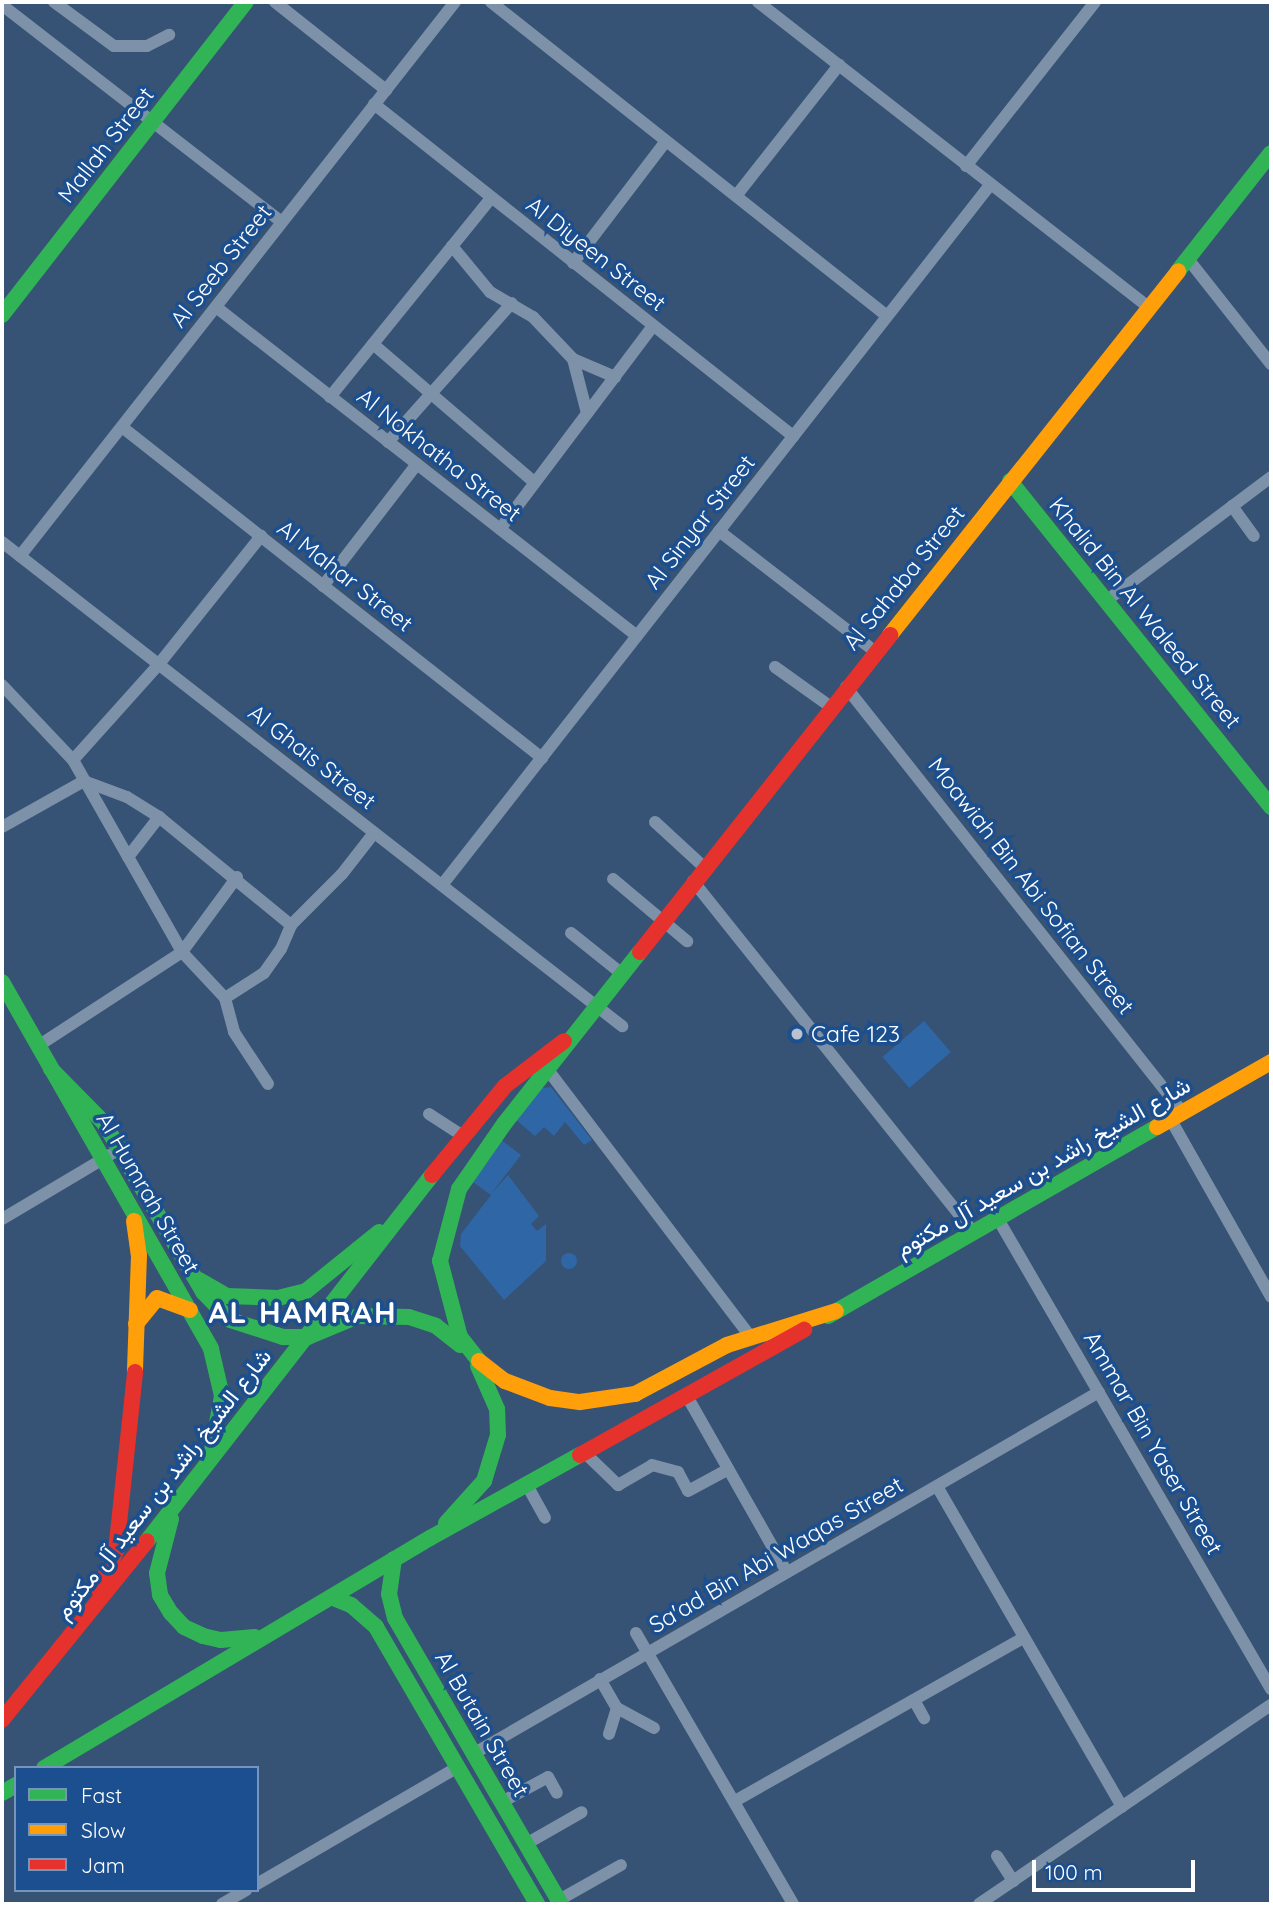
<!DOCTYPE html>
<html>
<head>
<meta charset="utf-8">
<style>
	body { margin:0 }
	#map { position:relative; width:1273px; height:1906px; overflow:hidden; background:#365274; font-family:Quicksand,Vazirmatn,sans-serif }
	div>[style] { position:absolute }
	.green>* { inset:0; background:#2f66a5; transform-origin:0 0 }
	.round { border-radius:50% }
	.street>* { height:12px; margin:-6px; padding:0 6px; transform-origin:6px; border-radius:6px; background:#7d92a8 }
	.fast>* { height:16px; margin:-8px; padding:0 8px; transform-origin:8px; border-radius:8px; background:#30b455 }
	.slow>* { height:16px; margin:-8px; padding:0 8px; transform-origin:8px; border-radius:8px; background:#ff9f0a }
	.jam>* { height:16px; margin:-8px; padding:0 8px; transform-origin:8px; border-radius:8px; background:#e5322d }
	.dots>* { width:19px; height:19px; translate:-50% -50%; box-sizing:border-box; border:4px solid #1b4f8f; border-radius:50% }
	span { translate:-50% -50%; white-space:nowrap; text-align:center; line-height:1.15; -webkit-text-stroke:7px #1b4f8f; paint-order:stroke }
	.street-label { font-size:23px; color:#fff }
	.poi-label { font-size:23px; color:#fff }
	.left { translate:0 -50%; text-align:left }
	.district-label { font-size:30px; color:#fff; font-weight:700; letter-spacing:2px }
	.frame { position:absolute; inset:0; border:4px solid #fff; pointer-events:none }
	.legend { position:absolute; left:14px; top:1766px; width:245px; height:126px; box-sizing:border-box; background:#1b4f8f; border:2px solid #7695bc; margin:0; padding:9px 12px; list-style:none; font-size:21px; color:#fff }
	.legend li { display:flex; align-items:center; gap:14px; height:35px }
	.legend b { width:35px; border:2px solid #7695bc }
	.scale { position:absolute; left:1032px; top:1860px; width:163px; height:32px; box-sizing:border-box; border:4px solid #fff; border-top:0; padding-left:9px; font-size:21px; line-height:24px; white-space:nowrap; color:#fff; -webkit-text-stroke:5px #1b4f8f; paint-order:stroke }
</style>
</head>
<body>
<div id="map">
	<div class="green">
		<i style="left:924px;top:1021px;width:41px;height:55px;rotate:49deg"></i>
		<i style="clip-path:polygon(551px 1087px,592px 1140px,584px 1145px,565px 1122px,554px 1136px,544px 1127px,535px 1136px,516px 1120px,542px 1088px)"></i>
		<i style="clip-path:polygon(500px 1139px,521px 1155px,491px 1194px,508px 1175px,539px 1216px,531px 1224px,537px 1231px,546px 1224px,546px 1261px,504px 1300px,460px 1246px,461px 1234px,491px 1195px,470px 1180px)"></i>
		<i class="round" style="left:561px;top:1253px;width:16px;height:16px"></i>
	</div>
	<div class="street">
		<i style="left:54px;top:2px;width:74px;rotate:36.3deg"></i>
		<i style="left:114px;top:46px;width:33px"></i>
		<i style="left:147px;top:46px;width:25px;rotate:-27deg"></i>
		<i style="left:275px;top:2px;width:142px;rotate:38.4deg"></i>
		<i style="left:491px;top:2px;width:505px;rotate:38.41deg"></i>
		<i style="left:758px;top:2px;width:497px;rotate:38deg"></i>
		<i style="left:2px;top:5px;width:354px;rotate:37.8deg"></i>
		<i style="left:374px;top:104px;width:535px;rotate:38.39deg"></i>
		<i style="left:966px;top:166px;width:209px;rotate:-51.8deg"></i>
		<i style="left:736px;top:196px;width:167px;rotate:-51.8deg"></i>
		<i style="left:452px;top:246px;width:60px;rotate:50.4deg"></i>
		<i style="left:490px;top:292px;width:50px;rotate:30.2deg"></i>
		<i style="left:533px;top:317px;width:58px;rotate:46.4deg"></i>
		<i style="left:573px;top:359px;width:46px;rotate:23.2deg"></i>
		<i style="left:1188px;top:259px;width:134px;rotate:51.7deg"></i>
		<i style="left:573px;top:263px;width:153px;rotate:-52.7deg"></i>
		<i style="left:216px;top:307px;width:534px;rotate:38.01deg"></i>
		<i style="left:373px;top:344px;width:213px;rotate:40.6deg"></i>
		<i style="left:573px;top:359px;width:56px;rotate:75.5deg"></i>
		<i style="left:330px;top:397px;width:256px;rotate:-51deg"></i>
		<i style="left:122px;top:427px;width:535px;rotate:38.24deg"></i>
		<i style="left:388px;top:442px;width:186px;rotate:-48.3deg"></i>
		<i style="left:1232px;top:506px;width:37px;rotate:54deg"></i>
		<i style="left:500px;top:529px;width:254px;rotate:-53deg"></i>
		<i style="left:719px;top:531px;width:196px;rotate:37.7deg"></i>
		<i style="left:2px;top:542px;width:787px;rotate:37.98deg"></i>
		<i style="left:20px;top:556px;width:704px;rotate:-51.86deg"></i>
		<i style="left:323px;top:586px;width:154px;rotate:-52.4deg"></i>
		<i style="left:1106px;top:601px;width:206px;rotate:-36.9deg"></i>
		<i style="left:775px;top:667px;width:69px;rotate:35.5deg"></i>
		<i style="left:2px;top:685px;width:103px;rotate:46.6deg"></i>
		<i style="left:73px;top:760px;width:221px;rotate:60.4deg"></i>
		<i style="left:182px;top:952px;width:63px;rotate:46.9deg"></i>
		<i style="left:225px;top:998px;width:35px;rotate:75deg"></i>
		<i style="left:234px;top:1032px;width:62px;rotate:56.8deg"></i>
		<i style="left:846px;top:687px;width:543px;rotate:51.65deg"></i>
		<i style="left:73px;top:760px;width:129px;rotate:-48.1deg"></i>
		<i style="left:159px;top:664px;width:164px;rotate:-51.4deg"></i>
		<i style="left:655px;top:822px;width:67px;rotate:42.6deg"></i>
		<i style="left:2px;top:827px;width:94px;rotate:-29.3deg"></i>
		<i style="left:84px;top:781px;width:46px;rotate:20.4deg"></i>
		<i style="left:127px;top:797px;width:38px;rotate:32deg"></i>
		<i style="left:159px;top:817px;width:171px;rotate:39.3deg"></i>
		<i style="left:128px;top:857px;width:51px;rotate:-52.2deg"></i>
		<i style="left:613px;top:879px;width:97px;rotate:40deg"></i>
		<i style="left:693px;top:881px;width:450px;rotate:51.4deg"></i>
		<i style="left:442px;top:885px;width:889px;rotate:-51.94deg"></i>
		<i style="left:571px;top:933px;width:64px;rotate:38.7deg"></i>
		<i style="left:225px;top:998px;width:46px;rotate:-32.7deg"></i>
		<i style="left:264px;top:973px;width:29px;rotate:-55deg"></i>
		<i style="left:281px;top:949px;width:26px;rotate:-67deg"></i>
		<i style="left:291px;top:925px;width:72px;rotate:-45deg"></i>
		<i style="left:342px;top:874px;width:52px;rotate:-52deg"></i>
		<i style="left:38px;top:1046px;width:172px;rotate:-33.1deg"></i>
		<i style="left:182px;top:952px;width:93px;rotate:-53.7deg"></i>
		<i style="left:548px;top:1070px;width:335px;rotate:52.8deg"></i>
		<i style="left:429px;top:1114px;width:40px;rotate:32.9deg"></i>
		<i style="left:1171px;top:1120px;width:203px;rotate:60.5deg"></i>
		<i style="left:2px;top:1219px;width:126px;rotate:-30.7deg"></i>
		<i style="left:998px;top:1219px;width:544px;rotate:59.85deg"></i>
		<i style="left:688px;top:1398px;width:200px;rotate:60.4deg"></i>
		<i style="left:586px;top:1454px;width:45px;rotate:44.1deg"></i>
		<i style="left:618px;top:1485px;width:39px;rotate:-30deg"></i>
		<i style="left:652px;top:1465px;width:27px;rotate:15deg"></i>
		<i style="left:678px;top:1472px;width:21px;rotate:62deg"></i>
		<i style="left:688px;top:1491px;width:44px;rotate:-28.3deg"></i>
		<i style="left:528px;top:1487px;width:35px;rotate:61deg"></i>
		<i style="left:938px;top:1488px;width:368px;rotate:60deg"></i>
		<i style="left:636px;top:1633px;width:313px;rotate:59.9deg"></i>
		<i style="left:600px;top:1679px;width:34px;rotate:60deg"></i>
		<i style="left:914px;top:1700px;width:21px;rotate:61deg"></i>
		<i style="left:609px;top:1734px;width:27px;rotate:-73deg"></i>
		<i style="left:617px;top:1708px;width:42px;rotate:28.4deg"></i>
		<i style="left:473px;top:1754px;width:723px;rotate:-30.04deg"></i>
		<i style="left:735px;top:1801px;width:331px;rotate:-29.5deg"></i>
		<i style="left:502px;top:1802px;width:52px;rotate:-28.5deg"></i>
		<i style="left:548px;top:1777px;width:18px;rotate:61deg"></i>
		<i style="left:526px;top:1844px;width:64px;rotate:-29.7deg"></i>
		<i style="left:997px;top:1856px;width:30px;rotate:57deg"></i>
		<i style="left:257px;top:1884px;width:233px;rotate:-30.2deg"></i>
		<i style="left:559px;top:1900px;width:71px;rotate:-29.4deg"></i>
		<i style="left:222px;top:1904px;width:28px;rotate:-30deg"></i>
		<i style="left:979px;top:1904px;width:353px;rotate:-34.3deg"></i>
	</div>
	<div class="fast">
		<i style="left:1178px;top:271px;width:150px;rotate:-51.8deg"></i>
		<i style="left:2px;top:315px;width:397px;rotate:-52.1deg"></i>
		<i style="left:1010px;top:481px;width:418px;rotate:51.3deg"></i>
		<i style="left:2px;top:982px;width:422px;rotate:60.3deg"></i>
		<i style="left:211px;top:1349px;width:48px;rotate:76.8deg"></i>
		<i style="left:222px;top:1396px;width:61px;rotate:100.4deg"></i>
		<i style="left:51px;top:1069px;width:76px;rotate:45.5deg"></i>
		<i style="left:104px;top:1123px;width:196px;rotate:59.6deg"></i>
		<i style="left:203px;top:1292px;width:39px;rotate:46deg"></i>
		<i style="left:230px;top:1320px;width:56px;rotate:17.8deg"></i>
		<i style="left:283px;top:1337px;width:25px"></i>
		<i style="left:308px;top:1337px;width:54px;rotate:-22.8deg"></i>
		<i style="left:358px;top:1316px;width:51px;rotate:1.1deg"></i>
		<i style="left:409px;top:1317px;width:28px;rotate:18deg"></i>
		<i style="left:436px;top:1326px;width:31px;rotate:38deg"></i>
		<i style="left:199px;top:1280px;width:32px;rotate:30deg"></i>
		<i style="left:227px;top:1296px;width:51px;rotate:2.2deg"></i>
		<i style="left:278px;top:1298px;width:29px;rotate:-14deg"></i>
		<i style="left:306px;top:1291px;width:94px;rotate:-38.9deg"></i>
		<i style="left:828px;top:1316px;width:379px;rotate:-29.9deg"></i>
		<i style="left:479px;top:1361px;width:31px;rotate:-128deg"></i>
		<i style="left:460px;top:1337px;width:79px;rotate:-104.7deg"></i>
		<i style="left:440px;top:1261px;width:74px;rotate:-75.2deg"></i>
		<i style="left:459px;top:1189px;width:79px;rotate:-55.3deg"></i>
		<i style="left:504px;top:1124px;width:219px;rotate:-51.7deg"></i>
		<i style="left:171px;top:1519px;width:56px;rotate:104.5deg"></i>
		<i style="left:157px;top:1573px;width:22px;rotate:82deg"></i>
		<i style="left:160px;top:1595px;width:21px;rotate:59deg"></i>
		<i style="left:171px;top:1613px;width:19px;rotate:47deg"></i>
		<i style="left:184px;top:1627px;width:21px;rotate:25deg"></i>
		<i style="left:203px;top:1636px;width:18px;rotate:13deg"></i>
		<i style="left:221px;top:1640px;width:34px;rotate:-5deg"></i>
		<i style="left:446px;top:1523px;width:57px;rotate:-47.9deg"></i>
		<i style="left:484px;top:1481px;width:48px;rotate:-73.1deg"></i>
		<i style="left:498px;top:1435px;width:26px;rotate:-92deg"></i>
		<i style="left:497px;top:1409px;width:47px;rotate:-113.8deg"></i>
		<i style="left:147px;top:1541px;width:464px;rotate:-52.1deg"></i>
		<i style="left:394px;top:1559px;width:35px;rotate:98deg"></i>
		<i style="left:389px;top:1594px;width:25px;rotate:76deg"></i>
		<i style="left:395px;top:1618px;width:331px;rotate:59.9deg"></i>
		<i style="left:331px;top:1597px;width:22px;rotate:22deg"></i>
		<i style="left:351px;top:1605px;width:33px;rotate:41deg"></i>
		<i style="left:376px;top:1627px;width:320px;rotate:59.8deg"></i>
		<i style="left:44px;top:1768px;width:449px;rotate:-30.8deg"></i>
		<i style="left:430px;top:1538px;width:171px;rotate:-29deg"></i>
		<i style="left:2px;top:1793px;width:16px;rotate:-30deg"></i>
	</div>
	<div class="slow">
		<i style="left:890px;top:635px;width:464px;rotate:-51.6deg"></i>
		<i style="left:1157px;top:1127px;width:131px;rotate:-29.7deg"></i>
		<i style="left:134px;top:1221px;width:34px;rotate:82deg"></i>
		<i style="left:139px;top:1255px;width:117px;rotate:92deg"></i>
		<i style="left:136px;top:1324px;width:33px;rotate:-51deg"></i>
		<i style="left:157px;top:1298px;width:35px;rotate:20deg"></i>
		<i style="left:479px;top:1361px;width:33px;rotate:38deg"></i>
		<i style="left:505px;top:1381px;width:48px;rotate:20.7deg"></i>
		<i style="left:550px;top:1398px;width:30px;rotate:8deg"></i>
		<i style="left:580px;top:1402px;width:56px;rotate:-8.3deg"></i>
		<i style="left:635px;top:1394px;width:104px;rotate:-28deg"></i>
		<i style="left:727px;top:1345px;width:114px;rotate:-17.3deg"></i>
	</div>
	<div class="jam">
		<i style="left:640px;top:952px;width:404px;rotate:-51.7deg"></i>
		<i style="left:432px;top:1175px;width:115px;rotate:-50.6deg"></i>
		<i style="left:505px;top:1086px;width:74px;rotate:-37.3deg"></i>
		<i style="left:580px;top:1455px;width:257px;rotate:-29.2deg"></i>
		<i style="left:99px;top:1590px;width:43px;rotate:-66.4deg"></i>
		<i style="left:116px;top:1551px;width:180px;rotate:-83.9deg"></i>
		<i style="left:2px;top:1720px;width:230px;rotate:-51deg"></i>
	</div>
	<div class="dots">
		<i style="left:797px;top:1034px;background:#b9c2ce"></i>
	</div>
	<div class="street-label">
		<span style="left:106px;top:145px;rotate:-52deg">Mallah Street</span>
		<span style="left:596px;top:254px;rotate:38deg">Al Diyeen Street</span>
		<span style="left:221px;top:266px;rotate:-52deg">Al Seeb Street</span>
		<span style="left:439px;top:455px;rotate:38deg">Al Nokhatha Street</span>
		<span style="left:700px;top:522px;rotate:-52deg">Al Sinyar Street</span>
		<span style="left:345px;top:576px;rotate:38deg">Al Mahar Street</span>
		<span style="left:904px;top:578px;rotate:-51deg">Al Sahaba Street</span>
		<span style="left:1145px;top:613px;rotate:51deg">Khalid Bin Al Waleed Street</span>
		<span style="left:312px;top:757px;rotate:38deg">Al Ghais Street</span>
		<span style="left:1031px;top:886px;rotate:52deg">Moawiah Bin Abi Sofian Street</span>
		<span style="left:1043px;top:1167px;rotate:-30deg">شارع الشيخ راشد بن سعيد آل مكتوم</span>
		<span style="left:148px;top:1193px;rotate:60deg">Al Humrah Street</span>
		<span style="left:1153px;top:1443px;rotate:60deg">Ammar Bin Yaser Street</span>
		<span style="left:163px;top:1484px;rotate:-52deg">شارع الشيخ راشد بن سعيد آل مكتوم</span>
		<span style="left:776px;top:1555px;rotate:-30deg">Sa'ad Bin Abi Waqas Street</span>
		<span style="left:482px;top:1724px;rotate:60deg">Al Butain Street</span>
	</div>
	<div class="poi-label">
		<span class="left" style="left:811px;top:1034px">Cafe 123</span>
	</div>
	<div class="district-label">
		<span style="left:303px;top:1312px">AL HAMRAH</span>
	</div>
	<div class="frame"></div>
	<ul class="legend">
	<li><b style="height:9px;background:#30b455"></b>Fast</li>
	<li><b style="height:9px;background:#ff9f0a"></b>Slow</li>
	<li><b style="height:9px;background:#e5322d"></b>Jam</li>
	</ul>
	<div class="scale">100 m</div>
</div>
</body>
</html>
